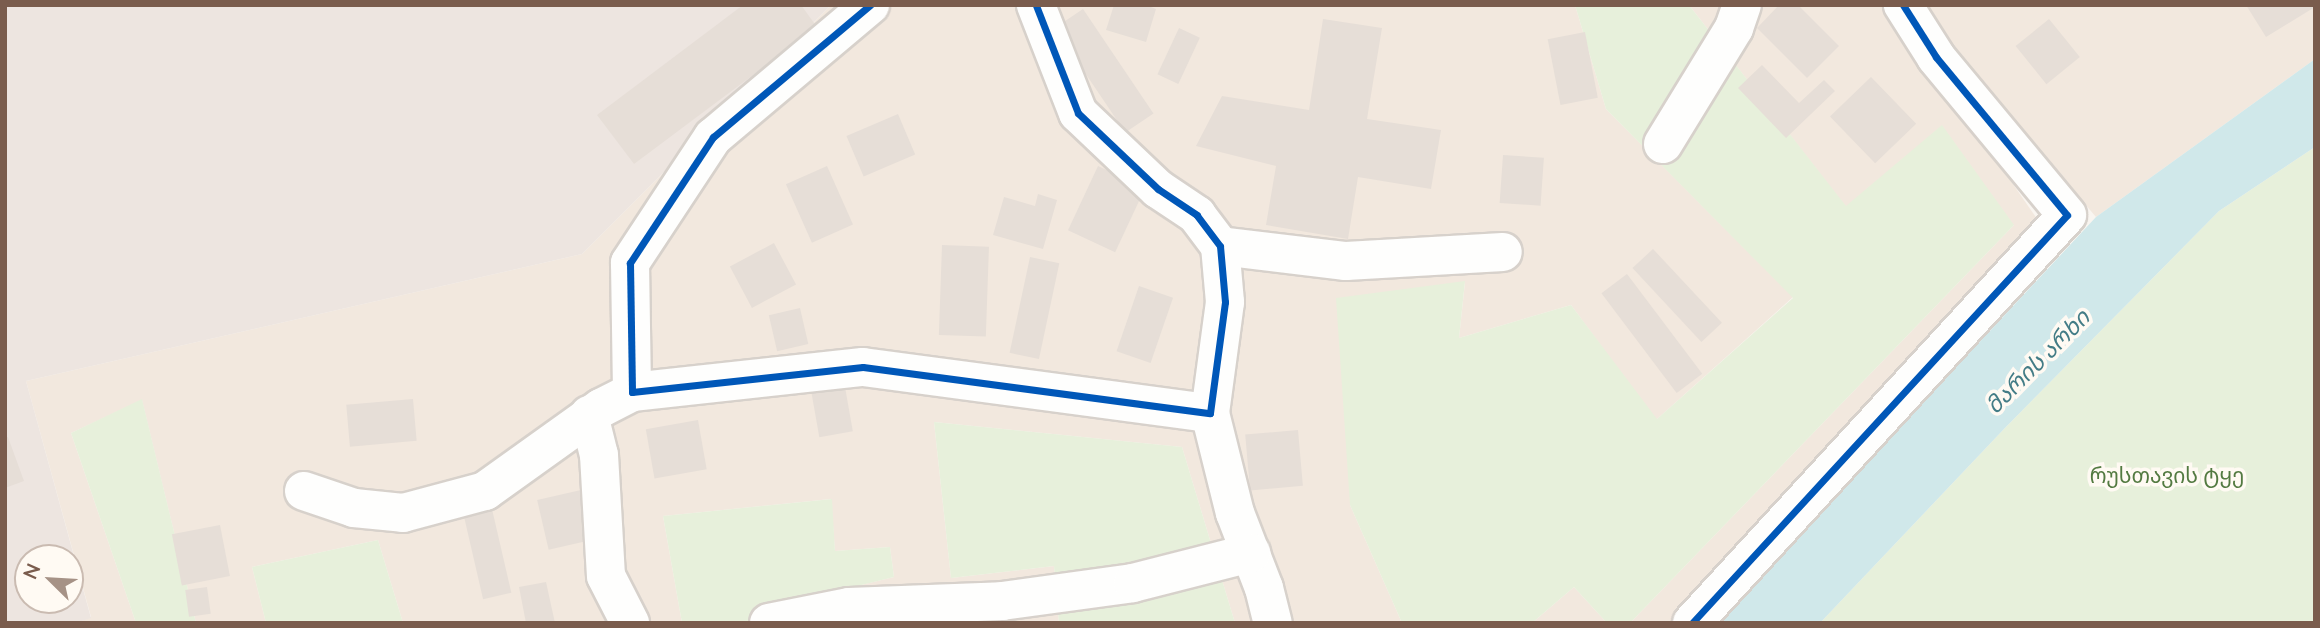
<!DOCTYPE html>
<html>
<head>
<meta charset="utf-8">
<style>
	body { margin:0 }
	#map { position:relative; width:2320px; height:628px; overflow:hidden; background:#f9f5f0; font-family:Lato,"Noto Sans Georgian",sans-serif }
	div>[style] { position:absolute }
	.residential>* { inset:0; background:#f2e8de }
	.industrial>* { inset:0; background:#ede5e0 }
	.green>* { inset:0; background:#e7f0db }
	.water>* { inset:0; background:#d0e8ea }
	.building>* { inset:0; background:#e6ded7; transform-origin:0 0 }
	.roads { filter:drop-shadow(2px 0 #d7d1cb) drop-shadow(-2px 0 #d7d1cb) drop-shadow(0 2px #d7d1cb) drop-shadow(0 -2px #d7d1cb) }
	.minor>* { height:38px; margin:-19px; padding:0 19px; transform-origin:19px; border-radius:19px; background:#fefefd }
	.cycleway>* { height:7px; margin:-3.5px; padding:0 3.5px; transform-origin:3.5px; border-radius:3.5px; background:#0057b8 }
	span { translate:-50% -50%; white-space:nowrap; text-align:center; line-height:1.15; -webkit-text-stroke:7px #fffaf3; paint-order:stroke }
	.park-label { font-size:21px; color:#537a41 }
	.water-label { font-size:23px; color:#437c86; font-style:italic }
	.frame { position:absolute; inset:0; border:7px solid #7a5c4d; pointer-events:none }
	.north { position:absolute; left:14px; top:544px; width:70px; height:70px; box-sizing:border-box; background:#fffaf3; border:2px solid #cabbb1; border-radius:50%; rotate:294deg; font-size:19px; font-weight:700; line-height:28px; text-align:center; color:#7a5c4d }
	.north::after { content:''; display:block; margin:auto; width:24px; height:32px; background:#a69286; clip-path:polygon(50% 0,100% 100%,50% 72%,0 100%) }
</style>
</head>
<body>
<div id="map">
	<div class="residential">
		<i style="clip-path:polygon(831px 5px,1575px 5px,1606px 109px,1793px 297px,1656px 420px,1571px 305px,1459px 338px,1465px 282px,1350px 505px,1402px 623px,1235px 623px,1182px 447px,934px 422px,951px 578px,1054px 566px,1059px 623px,843px 623px,836px 591px,894px 577px,890px 547px,835px 551px,831px 499px,663px 516px,682px 623px,403px 623px,378px 540px,252px 567px,266px 623px,196px 623px,142px 400px,71px 433px,136px 623px,76px 623px,91px 617px,26px 381px,582px 254px)"></i>
		<i style="clip-path:polygon(1689px 5px,1889px 5px,2042px 226px,1680px 623px,1630px 623px,2014px 225px,1846px 207px)"></i>
		<i style="clip-path:polygon(1924px 5px,2315px 5px,2315px 59px,2096px 217px,1952px 49px)"></i>
		<i style="clip-path:polygon(1574px 587px,1607px 623px,1532px 623px)"></i>
	</div>
	<div class="industrial">
		<i style="clip-path:polygon(evenodd,5px 5px,831px 5px,582px 254px,26px 381px,91px 618px,76px 623px,5px 623px,5px 5px,28px 558px,70px 558px,70px 600px,28px 600px,28px 558px)"></i>
	</div>
	<div class="green">
		<i style="clip-path:polygon(1575px 5px,1689px 5px,1846px 206px,1942px 125px,2014px 225px,1630px 623px,1607px 623px,1574px 587px,1532px 623px,1402px 623px,1350px 505px,1336px 298px,1465px 281px,1459px 338px,1571px 305px,1657px 419px,1793px 298px,1606px 109px)"></i>
		<i style="clip-path:polygon(2315px 147px,2315px 623px,1820px 623px,2003px 430px,2219px 211px)"></i>
		<i style="clip-path:polygon(142px 399px,196px 623px,136px 623px,71px 433px)"></i>
		<i style="clip-path:polygon(934px 422px,1182px 447px,1235px 623px,1059px 623px,1054px 566px,951px 578px)"></i>
		<i style="clip-path:polygon(832px 499px,835px 551px,890px 547px,894px 577px,837px 591px,843px 623px,682px 623px,663px 516px)"></i>
		<i style="clip-path:polygon(378px 540px,403px 623px,266px 623px,252px 567px)"></i>
	</div>
	<div class="water">
		<i style="clip-path:polygon(2315px 59px,2315px 147px,2219px 211px,2003px 430px,1820px 623px,1718px 623px,2096px 217px)"></i>
	</div>
	<div class="building">
		<i style="clip-path:polygon(743px 5px,801px 5px,817px 27px,634px 164px,597px 115px)"></i>
		<i style="clip-path:polygon(1114px 5px,1146px 5px,1156px 9px,1146px 42px,1106px 30px)"></i>
		<i style="clip-path:polygon(1779px 5px,1798px 5px,1839px 46px,1807px 78px,1757px 28px)"></i>
		<i style="clip-path:polygon(2246px 5px,2315px 5px,2315px 7px,2266px 37px)"></i>
		<i style="left:1083px;top:9px;width:126px;height:34px;rotate:56deg"></i>
		<i style="clip-path:polygon(1323px 19px,1382px 28px,1367px 119px,1441px 130px,1431px 189px,1358px 177px,1348px 239px,1266px 225px,1276px 166px,1196px 146px,1222px 96px,1309px 110px)"></i>
		<i style="left:2049px;top:19px;width:49px;height:43px;rotate:51deg"></i>
		<i style="left:1179px;top:28px;width:23px;height:51px;rotate:25deg"></i>
		<i style="left:1585px;top:32px;width:67px;height:38px;rotate:79deg"></i>
		<i style="clip-path:polygon(1762px 65px,1799px 103px,1824px 80px,1835px 91px,1786px 138px,1738px 88px)"></i>
		<i style="left:1871px;top:77px;width:65px;height:57px;rotate:46deg"></i>
		<i style="left:898px;top:114px;width:44px;height:56px;rotate:67deg"></i>
		<i style="left:1503px;top:155px;width:41px;height:48px;rotate:4deg"></i>
		<i style="left:827px;top:166px;width:64px;height:45px;rotate:66deg"></i>
		<i style="left:1098px;top:166px;width:52px;height:71px;rotate:25deg"></i>
		<i style="clip-path:polygon(1038px 194px,1057px 200px,1043px 249px,993px 235px,1004px 197px,1035px 206px)"></i>
		<i style="left:774px;top:243px;width:47px;height:50px;rotate:62deg"></i>
		<i style="left:942px;top:245px;width:47px;height:90px;rotate:2deg"></i>
		<i style="left:1653px;top:249px;width:101px;height:28px;rotate:47deg"></i>
		<i style="left:1030px;top:257px;width:30px;height:98px;rotate:12deg"></i>
		<i style="left:1627px;top:274px;width:125px;height:32px;rotate:53deg"></i>
		<i style="left:1139px;top:286px;width:36px;height:69px;rotate:19deg"></i>
		<i style="left:800px;top:308px;width:37px;height:32px;rotate:77deg"></i>
		<i style="left:845px;top:387px;width:45px;height:34px;rotate:80deg"></i>
		<i style="left:413px;top:399px;width:42px;height:67px;rotate:85deg"></i>
		<i style="left:698px;top:420px;width:50px;height:53px;rotate:80deg"></i>
		<i style="left:1298px;top:430px;width:56px;height:53px;rotate:85deg"></i>
		<i style="clip-path:polygon(8px 437px,24px 481px,5px 488px,5px 438px)"></i>
		<i style="left:581px;top:490px;width:51px;height:45px;rotate:77deg"></i>
		<i style="left:492px;top:509px;width:86px;height:29px;rotate:77deg"></i>
		<i style="left:220px;top:525px;width:52px;height:49px;rotate:79deg"></i>
		<i style="clip-path:polygon(546px 582px,555px 623px,526px 623px,519px 587px)"></i>
		<i style="left:207px;top:587px;width:27px;height:22px;rotate:82deg"></i>
		<i style="clip-path:polygon(1015px 618px,1016px 623px,997px 623px,997px 621px)"></i>
	</div>
	<div class="roads">
		<div class="minor">
			<i style="left:870px;top:5px;width:205px;rotate:139.9deg"></i>
			<i style="left:713px;top:137px;width:151px;rotate:123.4deg"></i>
			<i style="left:630px;top:263px;width:129px;rotate:89.1deg"></i>
			<i style="left:632px;top:392px;width:232px;rotate:-6.2deg"></i>
			<i style="left:863px;top:367px;width:350px;rotate:7.6deg"></i>
			<i style="left:1210px;top:413px;width:112px;rotate:-82.3deg"></i>
			<i style="left:1225px;top:302px;width:56px;rotate:-95.1deg"></i>
			<i style="left:1220px;top:246px;width:39px;rotate:-127deg"></i>
			<i style="left:1197px;top:215px;width:47px;rotate:-146.3deg"></i>
			<i style="left:1158px;top:189px;width:110px;rotate:-136.5deg"></i>
			<i style="left:1078px;top:113px;width:116px;rotate:-111.3deg"></i>
			<i style="left:1663px;top:144px;width:136px;rotate:-58.5deg"></i>
			<i style="left:1734px;top:28px;width:24px;rotate:-71deg"></i>
			<i style="left:1220px;top:246px;width:127px;rotate:6.8deg"></i>
			<i style="left:1346px;top:261px;width:157px;rotate:-3.3deg"></i>
			<i style="left:1210px;top:413px;width:103px;rotate:76deg"></i>
			<i style="left:1235px;top:513px;width:80px;rotate:68.9deg"></i>
			<i style="left:1264px;top:588px;width:36px;rotate:76deg"></i>
			<i style="left:589px;top:415px;width:41px;rotate:76deg"></i>
			<i style="left:599px;top:455px;width:121px;rotate:86.7deg"></i>
			<i style="left:606px;top:576px;width:53px;rotate:62.9deg"></i>
			<i style="left:304px;top:491px;width:53px;rotate:18.8deg"></i>
			<i style="left:354px;top:508px;width:49px;rotate:5.8deg"></i>
			<i style="left:403px;top:513px;width:85px;rotate:-15deg"></i>
			<i style="left:485px;top:491px;width:143px;rotate:-35.6deg"></i>
			<i style="left:601px;top:408px;width:35px;rotate:-27deg"></i>
			<i style="left:769px;top:623px;width:82px;rotate:-11.3deg"></i>
			<i style="left:849px;top:607px;width:153px;rotate:-2.2deg"></i>
			<i style="left:1002px;top:601px;width:132px;rotate:-7.8deg"></i>
			<i style="left:1133px;top:583px;width:122px;rotate:-14.3deg"></i>
			<i style="left:1692px;top:623px;width:554px;rotate:-47.41deg"></i>
			<i style="left:2067px;top:215px;width:205px;rotate:-129.7deg"></i>
			<i style="left:1936px;top:57px;width:62px;rotate:-122.4deg"></i>
		</div>
	</div>
	<div class="cycleway">
		<i style="left:870px;top:5px;width:205px;rotate:139.9deg"></i>
		<i style="left:713px;top:137px;width:151px;rotate:123.4deg"></i>
		<i style="left:630px;top:263px;width:129px;rotate:89.1deg"></i>
		<i style="left:632px;top:392px;width:232px;rotate:-6.2deg"></i>
		<i style="left:863px;top:367px;width:350px;rotate:7.6deg"></i>
		<i style="left:1210px;top:413px;width:112px;rotate:-82.3deg"></i>
		<i style="left:1225px;top:302px;width:56px;rotate:-95.1deg"></i>
		<i style="left:1220px;top:246px;width:39px;rotate:-127deg"></i>
		<i style="left:1197px;top:215px;width:47px;rotate:-146.3deg"></i>
		<i style="left:1158px;top:189px;width:110px;rotate:-136.5deg"></i>
		<i style="left:1078px;top:113px;width:116px;rotate:-111.3deg"></i>
		<i style="left:1692px;top:623px;width:554px;rotate:-47.41deg"></i>
		<i style="left:2067px;top:215px;width:205px;rotate:-129.7deg"></i>
		<i style="left:1936px;top:57px;width:62px;rotate:-122.4deg"></i>
	</div>
	<div class="park-label">
		<span style="left:2167px;top:475px">რუსთავის ტყე</span>
	</div>
	<div class="water-label">
		<span style="left:2037px;top:361px;rotate:-45deg">მარის არხი</span>
	</div>
	<div class="frame"></div>
	<div class="north">N</div>
</div>
</body>
</html>
